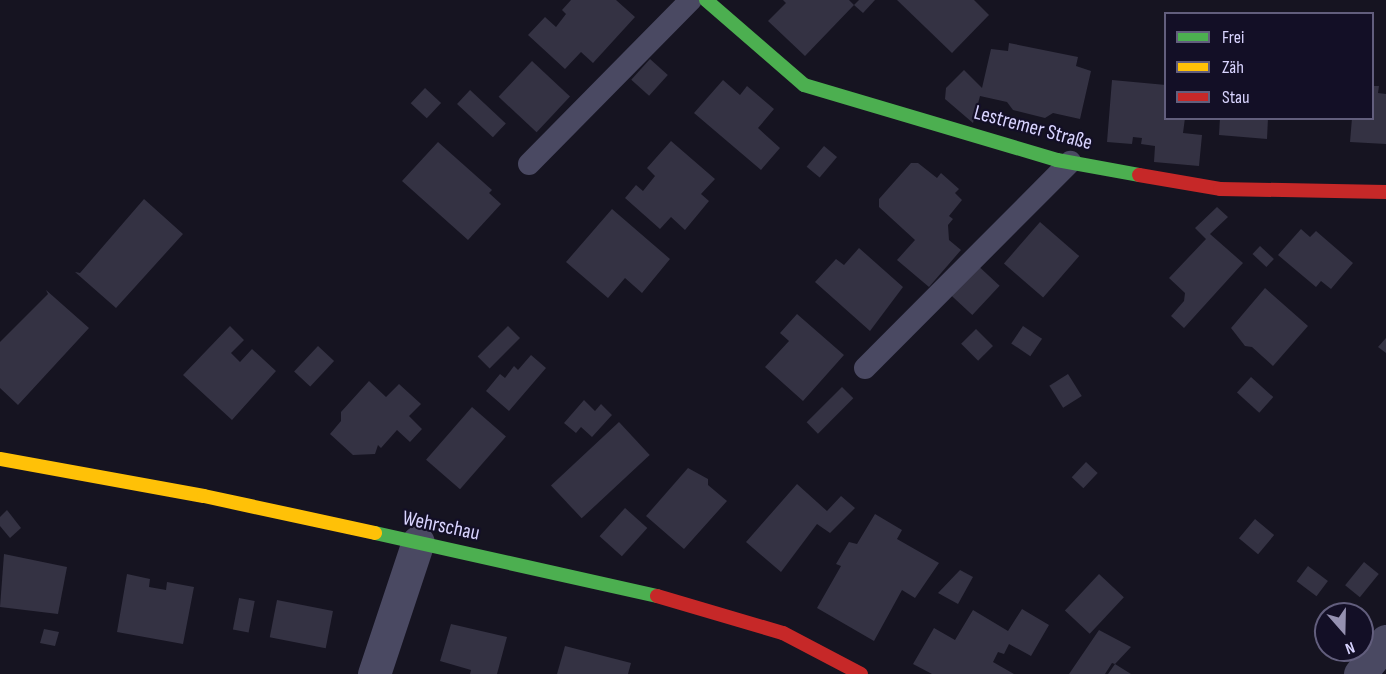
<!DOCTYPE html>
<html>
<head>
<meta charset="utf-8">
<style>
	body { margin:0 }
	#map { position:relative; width:1386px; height:674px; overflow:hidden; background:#161421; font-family:"Sofia Sans Condensed",sans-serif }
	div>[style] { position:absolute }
	.building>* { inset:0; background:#343243; transform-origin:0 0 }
	.lane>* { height:22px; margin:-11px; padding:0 11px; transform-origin:11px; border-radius:11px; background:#4a4962 }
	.street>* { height:33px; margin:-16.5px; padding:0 16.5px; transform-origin:16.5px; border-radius:16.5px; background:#4a4962 }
	.fast>* { height:14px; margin:-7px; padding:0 7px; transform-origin:7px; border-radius:7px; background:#4caf50 }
	.slow>* { height:14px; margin:-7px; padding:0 7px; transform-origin:7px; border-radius:7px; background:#ffc107 }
	.jam>* { height:14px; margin:-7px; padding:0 7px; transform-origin:7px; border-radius:7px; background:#c62828 }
	span { translate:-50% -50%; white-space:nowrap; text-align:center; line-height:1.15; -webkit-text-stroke:4.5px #130f26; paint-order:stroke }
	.street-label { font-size:21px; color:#d9d4ff }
	.legend { position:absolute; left:1164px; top:12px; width:210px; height:108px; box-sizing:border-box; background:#130f26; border:2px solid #625e7d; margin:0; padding:8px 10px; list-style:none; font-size:18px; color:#d9d4ff }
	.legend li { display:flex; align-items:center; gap:12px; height:30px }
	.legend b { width:30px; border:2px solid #625e7d }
	.north { position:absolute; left:1314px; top:602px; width:60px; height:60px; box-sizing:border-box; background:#130f26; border:2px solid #625e7d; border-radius:50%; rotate:160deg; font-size:16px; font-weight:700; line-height:24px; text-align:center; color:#d9d4ff }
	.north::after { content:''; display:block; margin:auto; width:21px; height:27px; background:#9591b1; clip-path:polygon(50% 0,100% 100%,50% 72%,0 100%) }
</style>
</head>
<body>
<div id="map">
	<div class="building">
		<i style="clip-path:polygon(571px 0,616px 0,635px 17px,593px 63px,581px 52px,565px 69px,528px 35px,545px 17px,556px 27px,566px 14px,562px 10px)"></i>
		<i style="clip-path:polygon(783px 0,849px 0,854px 5px,805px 56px,768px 21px,786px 3px)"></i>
		<i style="clip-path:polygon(859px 0,875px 0,863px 13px,854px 5px)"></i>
		<i style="clip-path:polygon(897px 0,974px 0,989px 15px,952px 53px)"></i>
		<i style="clip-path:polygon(1009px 43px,1078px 57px,1076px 66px,1091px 71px,1080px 119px,1053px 113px,1045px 118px,1013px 110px,1007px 102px,980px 96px,973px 123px,945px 99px,946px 88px,964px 70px,982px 88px,991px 49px,1008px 51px)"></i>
		<i style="left:650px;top:59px;width:24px;height:28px;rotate:42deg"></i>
		<i style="left:532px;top:61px;width:52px;height:49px;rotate:43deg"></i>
		<i style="clip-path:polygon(723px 80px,740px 95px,747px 86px,774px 109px,758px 128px,780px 148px,761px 170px,694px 113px)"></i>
		<i style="clip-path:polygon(1112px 80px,1166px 85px,1166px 118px,1185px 118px,1183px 133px,1202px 135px,1199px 166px,1154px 162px,1155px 146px,1141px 144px,1142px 138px,1133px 137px,1132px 144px,1107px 142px)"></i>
		<i style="clip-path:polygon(1372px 86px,1379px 86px,1378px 93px,1386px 94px,1386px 144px,1350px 142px,1352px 118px,1372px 118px)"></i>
		<i style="left:425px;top:88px;width:22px;height:21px;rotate:43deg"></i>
		<i style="left:470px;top:90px;width:49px;height:19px;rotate:43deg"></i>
		<i style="clip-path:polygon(1220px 118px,1268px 118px,1267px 139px,1219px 135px)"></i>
		<i style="clip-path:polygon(671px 141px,715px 179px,701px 194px,709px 201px,685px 230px,671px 217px,660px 229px,625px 198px,636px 185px,643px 191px,655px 176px,647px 168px)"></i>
		<i style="clip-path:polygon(438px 142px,492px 190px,489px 193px,501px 204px,468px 240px,402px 181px)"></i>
		<i style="left:824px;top:146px;width:17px;height:27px;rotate:40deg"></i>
		<i style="clip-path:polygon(911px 163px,918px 163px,937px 178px,941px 173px,959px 189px,955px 193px,962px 200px,949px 216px,953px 219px,948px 225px,949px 240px,961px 250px,929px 287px,897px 260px,915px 240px,879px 207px,879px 199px)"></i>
		<i style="clip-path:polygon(144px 199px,183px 234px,116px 308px,75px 272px,80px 273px)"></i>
		<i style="clip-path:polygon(1217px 207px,1228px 217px,1210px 234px,1243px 263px,1184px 328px,1171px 316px,1184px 301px,1185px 293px,1169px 278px,1206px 239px,1195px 228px)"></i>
		<i style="clip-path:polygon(612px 209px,670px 259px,642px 293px,625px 278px,608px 298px,566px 262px)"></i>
		<i style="left:1040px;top:222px;width:52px;height:55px;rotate:41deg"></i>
		<i style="clip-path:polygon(1301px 229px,1310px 237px,1316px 231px,1353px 263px,1331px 289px,1321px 281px,1316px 287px,1278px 255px)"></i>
		<i style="left:1260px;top:246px;width:19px;height:11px;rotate:43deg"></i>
		<i style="clip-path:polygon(859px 248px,903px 287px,870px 331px,815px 282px,836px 259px,844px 265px)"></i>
		<i style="left:974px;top:262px;width:35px;height:40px;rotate:43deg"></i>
		<i style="clip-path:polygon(1265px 288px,1308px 326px,1273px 366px,1252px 347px,1245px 346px,1231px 328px)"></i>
		<i style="clip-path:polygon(46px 290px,89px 328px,18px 405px,0 388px,0 342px,48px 294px)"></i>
		<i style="clip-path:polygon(797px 314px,844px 355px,803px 401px,765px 367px,789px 341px,780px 333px)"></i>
		<i style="clip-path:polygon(230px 326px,244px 340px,231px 353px,240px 362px,252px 349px,276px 371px,232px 420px,183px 375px)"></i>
		<i style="left:508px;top:326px;width:17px;height:43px;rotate:45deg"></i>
		<i style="left:1023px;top:326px;width:23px;height:21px;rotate:34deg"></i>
		<i style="left:976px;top:329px;width:24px;height:21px;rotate:45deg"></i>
		<i style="clip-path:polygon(1386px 338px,1386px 353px,1378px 347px)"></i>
		<i style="left:318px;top:346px;width:22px;height:35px;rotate:43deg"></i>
		<i style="clip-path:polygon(531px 355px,546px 368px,509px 411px,486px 391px,500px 374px,505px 378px,514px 366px,518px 370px)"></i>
		<i style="left:1068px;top:374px;width:26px;height:22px;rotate:58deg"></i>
		<i style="left:1251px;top:377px;width:30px;height:21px;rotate:42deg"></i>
		<i style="clip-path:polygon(369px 381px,386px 397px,399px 384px,421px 404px,409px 416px,422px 429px,410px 442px,397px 430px,381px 448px,378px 445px,375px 454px,353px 455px,330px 434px,341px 421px,341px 412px)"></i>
		<i style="left:842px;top:387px;width:16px;height:50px;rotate:45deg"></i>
		<i style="clip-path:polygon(584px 400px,595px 411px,601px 404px,612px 415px,592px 437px,581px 427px,576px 433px,564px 423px)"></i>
		<i style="left:472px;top:407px;width:45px;height:70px;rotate:41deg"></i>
		<i style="left:619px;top:422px;width:45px;height:93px;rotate:47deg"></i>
		<i style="left:1086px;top:462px;width:16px;height:21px;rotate:43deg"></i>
		<i style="clip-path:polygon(688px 468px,708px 479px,708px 485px,727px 501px,684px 549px,646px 516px)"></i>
		<i style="clip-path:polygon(797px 484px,827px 511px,841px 496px,855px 508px,830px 533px,817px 524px,781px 572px,746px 542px)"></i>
		<i style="left:625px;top:508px;width:30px;height:38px;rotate:42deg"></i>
		<i style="clip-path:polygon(7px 510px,21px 528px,10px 538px,0 526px,0 517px)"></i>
		<i style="clip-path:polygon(875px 514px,902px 530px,897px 539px,939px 563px,915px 598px,902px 590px,874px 641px,817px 608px,841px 566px,836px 564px,849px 542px,857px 544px)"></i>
		<i style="left:1255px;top:519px;width:25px;height:25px;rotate:40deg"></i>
		<i style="clip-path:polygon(4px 554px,67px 567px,58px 614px,0 607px)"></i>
		<i style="left:1364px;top:562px;width:19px;height:30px;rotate:39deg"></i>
		<i style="left:1308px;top:566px;width:25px;height:19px;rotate:37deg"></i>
		<i style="clip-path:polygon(960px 570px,973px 577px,958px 604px,938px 593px)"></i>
		<i style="clip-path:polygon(127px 574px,150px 579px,149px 587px,166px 590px,167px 582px,194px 587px,183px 644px,117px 632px)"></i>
		<i style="left:1099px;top:574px;width:34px;height:50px;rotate:43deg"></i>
		<i style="left:239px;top:598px;width:16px;height:32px;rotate:11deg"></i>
		<i style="left:277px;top:600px;width:57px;height:38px;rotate:11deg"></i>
		<i style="clip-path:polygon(1022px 609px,1049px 625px,1031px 656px,1009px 644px,1004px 654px,998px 652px,993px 662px,1014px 674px,932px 674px,913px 664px,934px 628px,955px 640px,973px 610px,1008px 631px)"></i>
		<i style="clip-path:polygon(451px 624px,507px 637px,497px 674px,470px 674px,471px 670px,440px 661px)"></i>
		<i style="clip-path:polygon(44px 629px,59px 632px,55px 646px,40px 643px)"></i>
		<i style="clip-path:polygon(1099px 630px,1131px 647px,1115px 664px,1131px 674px,1108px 674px,1115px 664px,1112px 663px,1105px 674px,1069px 674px)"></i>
		<i style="clip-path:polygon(565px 646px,631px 663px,628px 674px,557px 674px)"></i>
	</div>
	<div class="lane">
		<i style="left:529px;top:164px;width:231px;rotate:-45.4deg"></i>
		<i style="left:865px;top:368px;width:291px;rotate:-45.1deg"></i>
	</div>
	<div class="street">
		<i style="left:374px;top:674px;width:139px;rotate:-71.6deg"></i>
		<i style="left:1360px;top:674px;width:42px;rotate:-51.8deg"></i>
	</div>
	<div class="fast">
		<i style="left:706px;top:0;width:130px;rotate:40.9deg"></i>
		<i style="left:804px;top:85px;width:264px;rotate:16.5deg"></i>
		<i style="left:1057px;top:160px;width:83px;rotate:10.4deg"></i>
		<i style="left:375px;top:533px;width:289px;rotate:12.6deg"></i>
	</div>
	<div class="slow">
		<i style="left:0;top:459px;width:207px;rotate:10.3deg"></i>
		<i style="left:204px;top:496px;width:175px;rotate:12.2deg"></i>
	</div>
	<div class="jam">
		<i style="left:1139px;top:175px;width:82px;rotate:9.8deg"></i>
		<i style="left:1220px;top:189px;width:166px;rotate:1deg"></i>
		<i style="left:657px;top:596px;width:131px;rotate:16.4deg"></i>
		<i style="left:783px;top:633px;width:88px;rotate:27.7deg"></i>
	</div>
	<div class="street-label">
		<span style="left:1033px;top:128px;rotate:15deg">Lestremer Straße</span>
		<span style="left:441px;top:526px;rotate:12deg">Wehrschau</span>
	</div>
	<ul class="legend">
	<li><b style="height:8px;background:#4caf50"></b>Frei</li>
	<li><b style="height:8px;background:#ffc107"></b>Zäh</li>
	<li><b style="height:8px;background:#c62828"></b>Stau</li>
	</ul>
	<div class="north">N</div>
</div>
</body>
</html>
